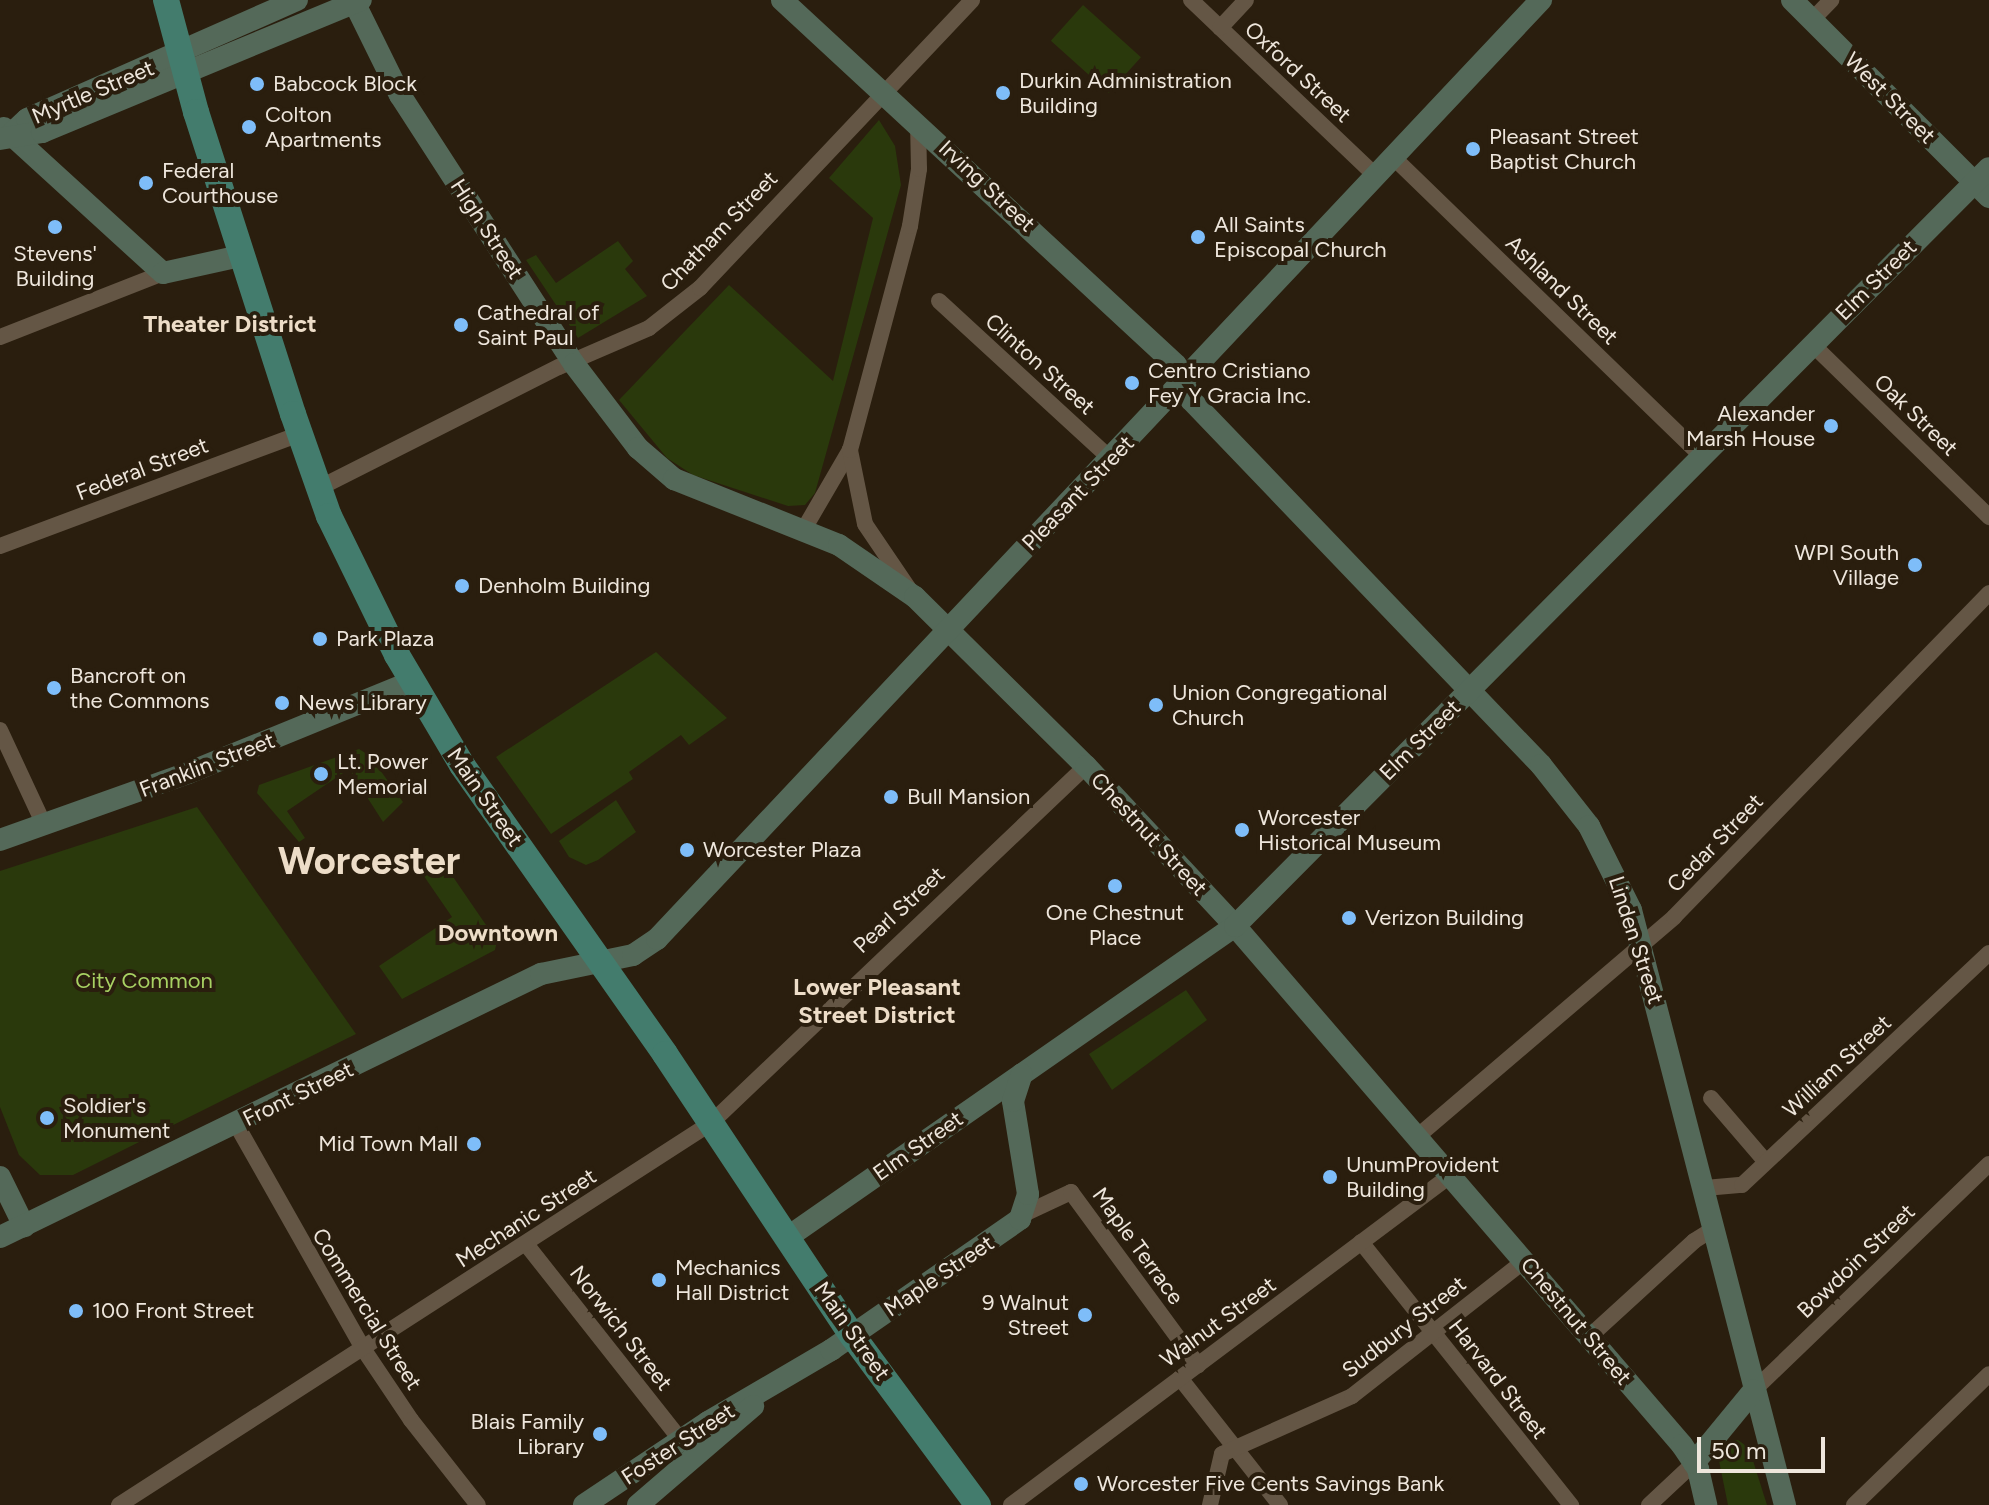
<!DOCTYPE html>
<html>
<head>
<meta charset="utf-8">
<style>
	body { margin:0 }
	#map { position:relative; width:1989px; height:1505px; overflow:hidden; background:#2a1e0e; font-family:Figtree,sans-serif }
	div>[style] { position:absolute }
	.green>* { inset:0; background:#2a390c; transform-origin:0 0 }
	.street>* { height:16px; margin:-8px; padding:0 8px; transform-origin:8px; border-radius:8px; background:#645645 }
	.secondary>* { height:22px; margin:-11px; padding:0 11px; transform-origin:11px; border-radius:11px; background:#546959 }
	.primary>* { height:26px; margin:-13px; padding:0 13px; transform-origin:13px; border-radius:13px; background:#437c6d }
	.dots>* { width:22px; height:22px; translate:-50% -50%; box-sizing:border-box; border:4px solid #2a1e0e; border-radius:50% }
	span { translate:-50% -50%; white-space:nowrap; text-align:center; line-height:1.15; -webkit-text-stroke:8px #2a1e0e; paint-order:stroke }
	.street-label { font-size:22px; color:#eee6dc }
	.poi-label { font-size:22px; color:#eee6dc }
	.left { translate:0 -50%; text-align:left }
	.right { translate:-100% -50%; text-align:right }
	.park-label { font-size:22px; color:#a8d263 }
	.neighbourhood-label { font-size:24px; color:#edddc8; font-weight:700 }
	.town-label { font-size:38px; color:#edddc8; font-weight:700 }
	.scale { position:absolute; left:1697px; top:1437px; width:128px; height:36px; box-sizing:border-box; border:4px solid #eee6dc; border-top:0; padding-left:10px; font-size:24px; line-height:28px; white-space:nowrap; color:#eee6dc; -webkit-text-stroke:6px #2a1e0e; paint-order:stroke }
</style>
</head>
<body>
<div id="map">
	<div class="green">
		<i style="left:1083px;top:5px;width:78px;height:48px;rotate:42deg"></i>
		<i style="clip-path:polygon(879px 120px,895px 146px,901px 185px,815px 493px,805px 505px,788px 506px,693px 475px,667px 458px,619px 400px,729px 285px,833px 381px,873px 218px,829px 178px)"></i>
		<i style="clip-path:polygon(618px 241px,633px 261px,625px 269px,647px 296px,578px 338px,526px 260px,536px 255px,556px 283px)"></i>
		<i style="clip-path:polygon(656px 652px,727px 718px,689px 745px,681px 735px,629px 772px,633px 779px,551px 834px,496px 757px)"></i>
		<i style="clip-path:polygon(359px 749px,370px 756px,403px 802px,383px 822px,349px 769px,287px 811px,305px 838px,299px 842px,257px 793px,259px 785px)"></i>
		<i style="clip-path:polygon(616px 800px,636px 832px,598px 860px,586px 865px,569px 857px,559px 841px)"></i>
		<i style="clip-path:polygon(197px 807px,356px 1034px,73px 1175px,40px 1175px,19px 1155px,0 1107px,0 871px)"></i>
		<i style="clip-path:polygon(436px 852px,497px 941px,495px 950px,402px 999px,379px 966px,452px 917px,417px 866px)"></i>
		<i style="clip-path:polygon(1186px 990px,1207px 1020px,1112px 1090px,1089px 1054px)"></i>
		<i style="clip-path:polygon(1738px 1440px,1749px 1448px,1767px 1505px,1728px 1505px,1718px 1456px,1727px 1442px)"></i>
	</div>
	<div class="street">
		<i style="left:1191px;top:0;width:254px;rotate:43.6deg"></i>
		<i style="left:1812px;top:20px;width:28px;rotate:-46deg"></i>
		<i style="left:1220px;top:28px;width:38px;rotate:-47deg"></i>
		<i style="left:1393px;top:157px;width:427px;rotate:44.1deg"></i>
		<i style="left:939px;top:301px;width:234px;rotate:42.6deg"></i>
		<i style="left:0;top:337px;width:175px;rotate:-21.4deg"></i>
		<i style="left:1812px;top:344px;width:248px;rotate:44.3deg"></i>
		<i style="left:319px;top:488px;width:269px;rotate:-26.8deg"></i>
		<i style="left:559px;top:367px;width:98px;rotate:-23.4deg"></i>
		<i style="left:649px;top:328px;width:65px;rotate:-38.1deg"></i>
		<i style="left:700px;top:288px;width:396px;rotate:-46.6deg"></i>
		<i style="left:804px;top:529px;width:91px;rotate:-59.8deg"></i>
		<i style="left:0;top:546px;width:320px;rotate:-20.5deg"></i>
		<i style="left:909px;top:589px;width:78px;rotate:-124.1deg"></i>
		<i style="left:865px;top:524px;width:76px;rotate:-101.5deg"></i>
		<i style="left:850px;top:450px;width:232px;rotate:-75deg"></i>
		<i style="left:910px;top:226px;width:58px;rotate:-81deg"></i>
		<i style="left:919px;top:169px;width:46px;rotate:-91.2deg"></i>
		<i style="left:0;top:730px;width:105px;rotate:65.1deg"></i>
		<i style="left:1711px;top:1098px;width:84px;rotate:49.3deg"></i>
		<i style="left:236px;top:1124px;width:260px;rotate:60.5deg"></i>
		<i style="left:364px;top:1350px;width:84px;rotate:56.1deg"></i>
		<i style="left:411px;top:1420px;width:108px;rotate:51.8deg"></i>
		<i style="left:1418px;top:1136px;width:337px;rotate:-40.5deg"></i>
		<i style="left:1674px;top:917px;width:452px;rotate:-45.8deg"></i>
		<i style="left:1705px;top:1188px;width:37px;rotate:-5deg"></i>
		<i style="left:1742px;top:1185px;width:339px;rotate:-43.2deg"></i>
		<i style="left:1024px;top:1214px;width:52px;rotate:-25.1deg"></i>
		<i style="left:1071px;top:1192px;width:215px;rotate:53.7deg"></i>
		<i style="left:1361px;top:1242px;width:337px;rotate:51.4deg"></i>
		<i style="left:526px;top:1244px;width:250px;rotate:51.7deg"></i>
		<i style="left:1589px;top:1337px;width:142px;rotate:-42.4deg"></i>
		<i style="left:1694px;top:1241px;width:25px;rotate:-32deg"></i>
		<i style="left:1180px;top:1378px;width:162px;rotate:51.8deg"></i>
		<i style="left:1754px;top:1390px;width:326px;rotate:-43.9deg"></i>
		<i style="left:119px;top:1505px;width:705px;rotate:-32.83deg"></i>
		<i style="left:711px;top:1123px;width:518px;rotate:-43.59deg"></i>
		<i style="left:1011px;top:1505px;width:550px;rotate:-36.87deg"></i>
		<i style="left:1210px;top:1505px;width:52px;rotate:-76.8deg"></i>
		<i style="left:1222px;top:1454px;width:142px;rotate:-24deg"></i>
		<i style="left:1352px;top:1396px;width:219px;rotate:-38.1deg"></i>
		<i style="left:1649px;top:1505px;width:62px;rotate:-43deg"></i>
		<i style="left:1854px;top:1505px;width:188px;rotate:-44.1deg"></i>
	</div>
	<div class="secondary">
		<i style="left:353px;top:0;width:106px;rotate:63.7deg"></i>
		<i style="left:400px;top:95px;width:320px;rotate:57.1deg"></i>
		<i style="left:574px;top:364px;width:106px;rotate:52.7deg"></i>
		<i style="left:638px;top:448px;width:48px;rotate:40.7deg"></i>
		<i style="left:674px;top:479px;width:178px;rotate:21.8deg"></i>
		<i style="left:839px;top:545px;width:92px;rotate:34.4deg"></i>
		<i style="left:915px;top:597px;width:240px;rotate:44.7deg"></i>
		<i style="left:1086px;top:766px;width:219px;rotate:47deg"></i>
		<i style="left:1235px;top:926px;width:685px;rotate:49.26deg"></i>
		<i style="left:1682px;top:1445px;width:29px;rotate:56deg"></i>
		<i style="left:1698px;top:1469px;width:37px;rotate:77deg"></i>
		<i style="left:782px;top:0;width:537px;rotate:42.81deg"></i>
		<i style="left:1176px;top:365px;width:38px;rotate:67deg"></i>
		<i style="left:1191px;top:400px;width:506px;rotate:46.2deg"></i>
		<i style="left:1541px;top:765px;width:78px;rotate:51.8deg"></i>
		<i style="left:1589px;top:826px;width:94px;rotate:63.4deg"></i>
		<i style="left:1631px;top:910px;width:615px;rotate:75.49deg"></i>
		<i style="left:1792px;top:0;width:279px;rotate:45deg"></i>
		<i style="left:4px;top:128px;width:215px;rotate:42.4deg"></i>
		<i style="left:163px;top:273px;width:79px;rotate:-12.4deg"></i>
		<i style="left:10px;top:135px;width:23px;rotate:-43deg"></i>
		<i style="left:27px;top:119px;width:295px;rotate:-23.8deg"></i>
		<i style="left:0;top:139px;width:43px;rotate:-9.5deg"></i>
		<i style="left:42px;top:132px;width:345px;rotate:-22.5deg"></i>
		<i style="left:0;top:840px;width:200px;rotate:-19.6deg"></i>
		<i style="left:188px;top:773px;width:241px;rotate:-22.2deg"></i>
		<i style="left:0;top:1177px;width:55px;rotate:63.9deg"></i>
		<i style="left:0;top:1237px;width:602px;rotate:-25.93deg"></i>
		<i style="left:541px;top:974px;width:94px;rotate:-11.7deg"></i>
		<i style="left:633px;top:955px;width:29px;rotate:-34deg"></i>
		<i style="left:657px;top:939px;width:1290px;rotate:-46.73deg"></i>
		<i style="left:788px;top:1237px;width:545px;rotate:-34.83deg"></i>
		<i style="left:1235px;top:926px;width:1069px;rotate:-45.15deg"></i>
		<i style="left:1694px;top:1463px;width:94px;rotate:-50.6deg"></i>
		<i style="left:584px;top:1505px;width:149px;rotate:-33.8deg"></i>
		<i style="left:708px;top:1422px;width:143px;rotate:-30.3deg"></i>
		<i style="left:831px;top:1350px;width:230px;rotate:-34.7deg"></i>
		<i style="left:1020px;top:1219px;width:26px;rotate:-72deg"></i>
		<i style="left:1028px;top:1194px;width:94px;rotate:-99.2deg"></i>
		<i style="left:1013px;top:1101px;width:28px;rotate:-72deg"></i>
		<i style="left:638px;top:1505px;width:152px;rotate:-40.7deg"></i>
	</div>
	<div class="primary">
		<i style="left:166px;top:0;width:116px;rotate:75deg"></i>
		<i style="left:196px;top:112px;width:317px;rotate:72.2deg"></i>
		<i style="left:293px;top:414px;width:108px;rotate:70.6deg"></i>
		<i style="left:329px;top:516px;width:155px;rotate:63.9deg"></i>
		<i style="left:397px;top:655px;width:128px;rotate:59.4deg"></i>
		<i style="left:462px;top:765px;width:353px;rotate:54.9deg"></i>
		<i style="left:665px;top:1054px;width:338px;rotate:56.4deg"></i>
		<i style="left:852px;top:1335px;width:212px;rotate:53.5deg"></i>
	</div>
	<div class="dots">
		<i style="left:257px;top:84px;background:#7ebdf9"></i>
		<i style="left:1003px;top:93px;background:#7ebdf9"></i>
		<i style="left:249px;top:127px;background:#7ebdf9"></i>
		<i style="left:1473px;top:149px;background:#7ebdf9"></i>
		<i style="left:146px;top:183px;background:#7ebdf9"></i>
		<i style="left:55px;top:227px;background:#7ebdf9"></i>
		<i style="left:1198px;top:237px;background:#7ebdf9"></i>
		<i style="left:461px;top:325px;background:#7ebdf9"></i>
		<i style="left:1132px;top:383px;background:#7ebdf9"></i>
		<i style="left:1831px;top:426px;background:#7ebdf9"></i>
		<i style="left:1915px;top:565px;background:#7ebdf9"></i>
		<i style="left:462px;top:586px;background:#7ebdf9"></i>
		<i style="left:320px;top:639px;background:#7ebdf9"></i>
		<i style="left:54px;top:688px;background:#7ebdf9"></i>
		<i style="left:282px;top:703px;background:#7ebdf9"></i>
		<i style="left:1156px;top:705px;background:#7ebdf9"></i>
		<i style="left:321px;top:774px;background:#7ebdf9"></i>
		<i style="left:891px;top:797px;background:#7ebdf9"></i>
		<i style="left:1242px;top:830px;background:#7ebdf9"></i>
		<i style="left:687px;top:850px;background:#7ebdf9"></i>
		<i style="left:1115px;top:886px;background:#7ebdf9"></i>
		<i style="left:1349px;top:918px;background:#7ebdf9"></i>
		<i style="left:47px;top:1118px;background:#7ebdf9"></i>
		<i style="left:474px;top:1144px;background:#7ebdf9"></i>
		<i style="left:1330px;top:1177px;background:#7ebdf9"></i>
		<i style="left:659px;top:1280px;background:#7ebdf9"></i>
		<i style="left:76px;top:1311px;background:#7ebdf9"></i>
		<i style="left:1085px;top:1315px;background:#7ebdf9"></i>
		<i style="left:600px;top:1434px;background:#7ebdf9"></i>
		<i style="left:1081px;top:1484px;background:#7ebdf9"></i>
	</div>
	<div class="street-label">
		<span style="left:1298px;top:72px;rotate:43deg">Oxford Street</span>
		<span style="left:93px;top:92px;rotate:-23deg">Myrtle Street</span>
		<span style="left:1890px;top:98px;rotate:45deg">West Street</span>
		<span style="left:987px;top:186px;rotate:43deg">Irving Street</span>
		<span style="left:487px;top:229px;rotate:57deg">High Street</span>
		<span style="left:719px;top:231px;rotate:-46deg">Chatham Street</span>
		<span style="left:1876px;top:280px;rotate:-45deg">Elm Street</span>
		<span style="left:1562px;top:290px;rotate:44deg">Ashland Street</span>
		<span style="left:1040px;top:364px;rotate:42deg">Clinton Street</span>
		<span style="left:1916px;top:415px;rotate:44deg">Oak Street</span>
		<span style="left:142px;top:469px;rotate:-21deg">Federal Street</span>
		<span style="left:1078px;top:493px;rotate:-46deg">Pleasant Street</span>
		<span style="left:1420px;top:740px;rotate:-45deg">Elm Street</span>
		<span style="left:207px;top:765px;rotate:-21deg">Franklin Street</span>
		<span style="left:485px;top:797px;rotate:55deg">Main Street</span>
		<span style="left:1149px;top:834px;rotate:47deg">Chestnut Street</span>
		<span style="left:1715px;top:843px;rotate:-46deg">Cedar Street</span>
		<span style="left:899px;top:910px;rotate:-43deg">Pearl Street</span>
		<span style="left:1636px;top:940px;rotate:72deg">Linden Street</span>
		<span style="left:1837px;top:1066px;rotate:-43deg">William Street</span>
		<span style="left:298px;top:1094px;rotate:-26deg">Front Street</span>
		<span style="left:918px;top:1146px;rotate:-35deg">Elm Street</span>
		<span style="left:526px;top:1218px;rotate:-33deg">Mechanic Street</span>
		<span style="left:1138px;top:1246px;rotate:54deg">Maple Terrace</span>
		<span style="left:1856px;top:1261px;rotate:-44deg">Bowdoin Street</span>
		<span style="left:939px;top:1276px;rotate:-34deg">Maple Street</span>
		<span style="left:367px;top:1309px;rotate:58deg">Commercial Street</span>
		<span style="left:1576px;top:1321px;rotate:50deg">Chestnut Street</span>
		<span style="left:1218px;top:1322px;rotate:-36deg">Walnut Street</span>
		<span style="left:1404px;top:1327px;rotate:-38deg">Sudbury Street</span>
		<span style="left:621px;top:1328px;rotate:52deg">Norwich Street</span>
		<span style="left:852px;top:1331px;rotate:55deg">Main Street</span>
		<span style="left:1498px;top:1379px;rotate:52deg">Harvard Street</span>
		<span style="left:678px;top:1444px;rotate:-33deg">Foster Street</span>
	</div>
	<div class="poi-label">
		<span class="left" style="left:1019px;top:93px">Durkin Administration<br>Building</span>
		<span class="left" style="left:273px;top:84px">Babcock Block</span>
		<span class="left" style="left:265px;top:127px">Colton<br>Apartments</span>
		<span class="left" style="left:1489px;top:149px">Pleasant Street<br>Baptist Church</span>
		<span class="left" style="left:162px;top:183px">Federal<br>Courthouse</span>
		<span class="left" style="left:1214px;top:237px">All Saints<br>Episcopal Church</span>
		<span style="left:55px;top:266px">Stevens'<br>Building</span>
		<span class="left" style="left:477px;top:325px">Cathedral of<br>Saint Paul</span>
		<span class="left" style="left:1148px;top:383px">Centro Cristiano<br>Fey Y Gracia Inc.</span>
		<span class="right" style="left:1815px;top:426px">Alexander<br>Marsh House</span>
		<span class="right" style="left:1899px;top:565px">WPI South<br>Village</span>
		<span class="left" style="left:478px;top:586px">Denholm Building</span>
		<span class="left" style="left:336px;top:639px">Park Plaza</span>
		<span class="left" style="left:70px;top:688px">Bancroft on<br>the Commons</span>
		<span class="left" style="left:1172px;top:705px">Union Congregational<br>Church</span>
		<span class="left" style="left:298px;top:703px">News Library</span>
		<span class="left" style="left:337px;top:774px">Lt. Power<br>Memorial</span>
		<span class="left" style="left:907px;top:797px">Bull Mansion</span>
		<span class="left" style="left:1258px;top:830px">Worcester<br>Historical Museum</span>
		<span class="left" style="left:703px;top:850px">Worcester Plaza</span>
		<span style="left:1115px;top:925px">One Chestnut<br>Place</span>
		<span class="left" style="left:1365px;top:918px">Verizon Building</span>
		<span class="left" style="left:63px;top:1118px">Soldier's<br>Monument</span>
		<span class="right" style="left:458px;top:1144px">Mid Town Mall</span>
		<span class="left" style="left:1346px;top:1177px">UnumProvident<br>Building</span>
		<span class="left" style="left:675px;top:1280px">Mechanics<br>Hall District</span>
		<span class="right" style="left:1069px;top:1315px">9 Walnut<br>Street</span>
		<span class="left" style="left:92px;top:1311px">100 Front Street</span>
		<span class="right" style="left:584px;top:1434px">Blais Family<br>Library</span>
		<span class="left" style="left:1097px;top:1484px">Worcester Five Cents Savings Bank</span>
	</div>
	<div class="park-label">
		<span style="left:144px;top:981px">City Common</span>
	</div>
	<div class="neighbourhood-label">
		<span style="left:230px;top:324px">Theater District</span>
		<span style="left:498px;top:933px">Downtown</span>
		<span style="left:877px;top:1001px">Lower Pleasant<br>Street District</span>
	</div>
	<div class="town-label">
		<span style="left:369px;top:862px">Worcester</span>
	</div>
	<div class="scale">50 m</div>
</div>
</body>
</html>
